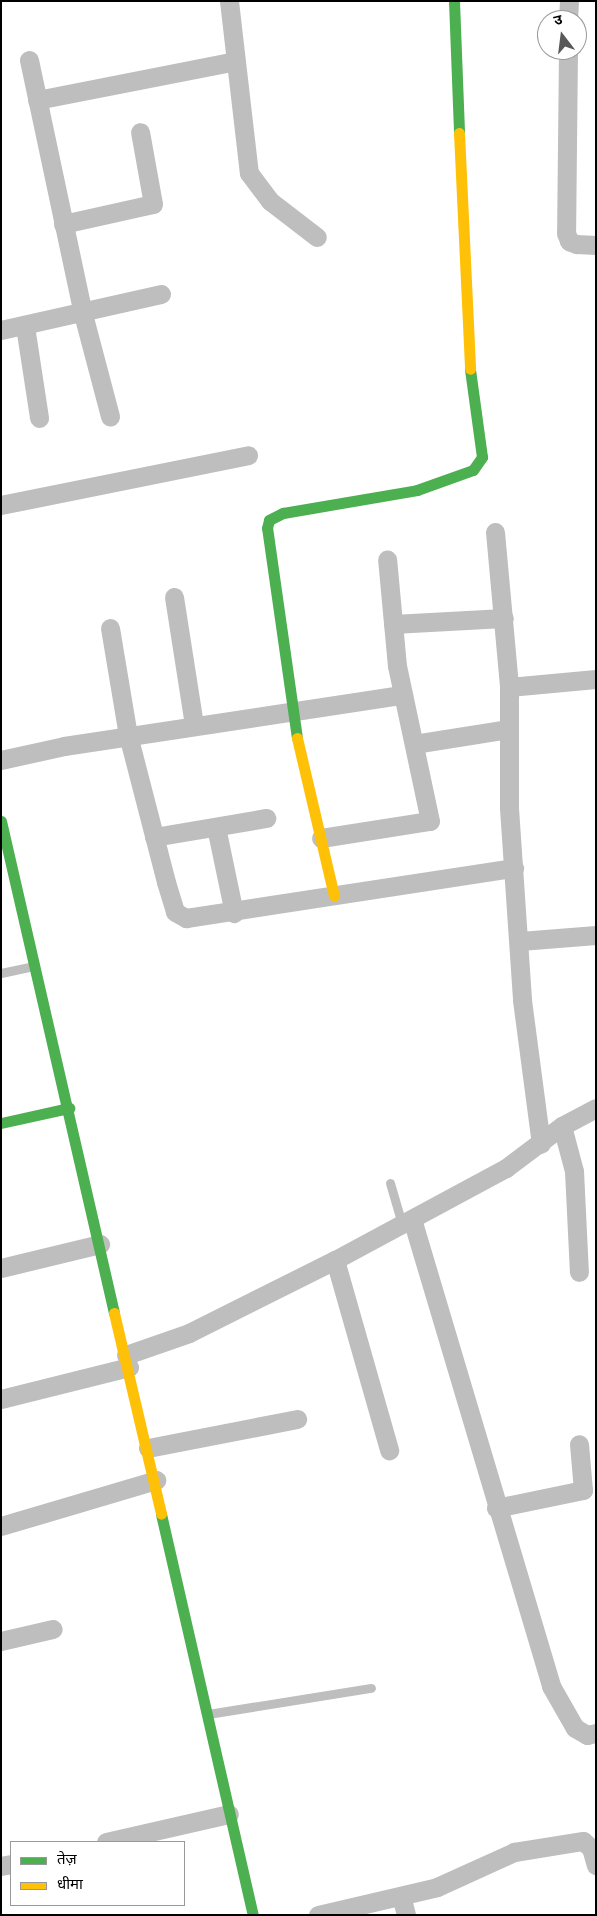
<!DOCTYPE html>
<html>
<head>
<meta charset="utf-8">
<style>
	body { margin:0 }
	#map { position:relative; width:597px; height:1916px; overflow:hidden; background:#fff; font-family:Overpass,"Noto Sans Devanagari",sans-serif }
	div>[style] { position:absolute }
	.lane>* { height:9px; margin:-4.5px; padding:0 4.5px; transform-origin:4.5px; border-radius:4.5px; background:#bebebe }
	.street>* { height:19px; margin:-9.5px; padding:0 9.5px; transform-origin:9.5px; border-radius:9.5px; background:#bebebe }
	.fast>* { height:11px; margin:-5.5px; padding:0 5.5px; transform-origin:5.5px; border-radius:5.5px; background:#4caf50 }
	.slow>* { height:11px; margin:-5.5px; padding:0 5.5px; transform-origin:5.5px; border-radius:5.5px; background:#ffc107 }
	span { translate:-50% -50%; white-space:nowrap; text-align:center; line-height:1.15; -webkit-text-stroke:4px #fff; paint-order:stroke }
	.frame { position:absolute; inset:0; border:2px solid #000; pointer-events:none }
	.legend { position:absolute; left:10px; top:1841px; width:175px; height:65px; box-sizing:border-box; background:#fff; border:1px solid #999; margin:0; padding:6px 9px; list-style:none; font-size:15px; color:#000 }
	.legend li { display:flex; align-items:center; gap:10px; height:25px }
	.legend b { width:25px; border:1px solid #999 }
	.north { position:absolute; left:537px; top:10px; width:50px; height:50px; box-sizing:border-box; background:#fff; border:1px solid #999; border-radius:50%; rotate:345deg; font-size:14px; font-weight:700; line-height:20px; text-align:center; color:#000 }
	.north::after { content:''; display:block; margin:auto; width:18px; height:22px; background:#595959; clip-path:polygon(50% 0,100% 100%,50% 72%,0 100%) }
</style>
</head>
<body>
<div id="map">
	<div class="lane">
		<i style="left:1px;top:973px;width:33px;rotate:-12deg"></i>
		<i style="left:390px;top:1183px;width:43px;rotate:73.7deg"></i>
		<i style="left:208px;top:1714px;width:165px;rotate:-9.1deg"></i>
	</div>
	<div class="street">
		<i style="left:229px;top:1px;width:173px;rotate:83.4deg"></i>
		<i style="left:249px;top:173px;width:35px;rotate:53deg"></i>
		<i style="left:270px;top:201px;width:59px;rotate:37.5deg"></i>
		<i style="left:568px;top:20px;width:19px;rotate:-87deg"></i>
		<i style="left:568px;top:50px;width:183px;rotate:90.6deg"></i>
		<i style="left:566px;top:233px;width:9px;rotate:69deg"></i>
		<i style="left:569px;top:241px;width:8px;rotate:23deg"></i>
		<i style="left:576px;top:244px;width:20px;rotate:3deg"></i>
		<i style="left:29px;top:60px;width:260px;rotate:78deg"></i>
		<i style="left:83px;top:314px;width:106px;rotate:75.2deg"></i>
		<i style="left:37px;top:100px;width:202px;rotate:-11.1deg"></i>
		<i style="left:63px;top:224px;width:92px;rotate:-12.5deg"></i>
		<i style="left:153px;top:204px;width:73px;rotate:-100.2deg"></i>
		<i style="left:25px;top:326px;width:93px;rotate:81.3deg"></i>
		<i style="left:1px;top:330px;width:164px;rotate:-12.7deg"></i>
		<i style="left:1px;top:505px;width:252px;rotate:-11.4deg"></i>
		<i style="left:495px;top:532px;width:156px;rotate:84.8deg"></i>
		<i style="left:509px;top:687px;width:121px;rotate:90deg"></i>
		<i style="left:509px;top:808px;width:192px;rotate:86.1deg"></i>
		<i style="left:522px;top:1000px;width:145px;rotate:82.5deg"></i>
		<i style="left:174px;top:597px;width:130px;rotate:81.1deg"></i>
		<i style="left:393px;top:624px;width:111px;rotate:-3.1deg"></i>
		<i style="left:110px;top:628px;width:109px;rotate:80.5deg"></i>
		<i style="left:128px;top:735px;width:152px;rotate:75.5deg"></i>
		<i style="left:166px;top:882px;width:31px;rotate:73deg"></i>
		<i style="left:175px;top:912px;width:13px;rotate:29deg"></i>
		<i style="left:186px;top:918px;width:332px;rotate:-8.7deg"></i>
		<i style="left:509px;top:687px;width:87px;rotate:-5.3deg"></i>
		<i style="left:414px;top:744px;width:96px;rotate:-9deg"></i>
		<i style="left:1px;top:760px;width:65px;rotate:-12.5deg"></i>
		<i style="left:64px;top:746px;width:343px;rotate:-8.6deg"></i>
		<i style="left:216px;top:827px;width:88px;rotate:78.2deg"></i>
		<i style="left:154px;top:837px;width:114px;rotate:-9.6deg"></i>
		<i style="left:321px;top:838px;width:110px;rotate:-8.9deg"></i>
		<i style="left:430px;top:821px;width:158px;rotate:-102deg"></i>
		<i style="left:397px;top:666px;width:107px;rotate:-95.3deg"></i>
		<i style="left:520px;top:941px;width:76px;rotate:-4.5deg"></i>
		<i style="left:562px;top:1126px;width:47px;rotate:75.1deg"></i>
		<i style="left:574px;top:1171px;width:101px;rotate:87.2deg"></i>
		<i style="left:412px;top:1219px;width:487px;rotate:73.4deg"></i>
		<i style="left:551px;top:1686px;width:48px;rotate:60.3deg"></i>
		<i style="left:575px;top:1728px;width:14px;rotate:30deg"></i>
		<i style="left:587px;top:1735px;width:9px;rotate:-13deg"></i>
		<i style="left:335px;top:1260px;width:198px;rotate:74.1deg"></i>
		<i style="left:1px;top:1268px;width:102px;rotate:-13.6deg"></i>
		<i style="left:126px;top:1355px;width:67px;rotate:-19.2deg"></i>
		<i style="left:189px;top:1333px;width:163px;rotate:-26.6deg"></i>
		<i style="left:335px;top:1260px;width:194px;rotate:-28.3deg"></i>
		<i style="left:506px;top:1168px;width:70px;rotate:-36.9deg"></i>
		<i style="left:562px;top:1126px;width:38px;rotate:-28deg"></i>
		<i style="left:1px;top:1399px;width:132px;rotate:-14deg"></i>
		<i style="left:148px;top:1448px;width:152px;rotate:-11deg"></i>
		<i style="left:496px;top:1508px;width:89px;rotate:-11.7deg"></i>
		<i style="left:583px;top:1490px;width:46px;rotate:-95deg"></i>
		<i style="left:1px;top:1526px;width:162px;rotate:-16.5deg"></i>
		<i style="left:1px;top:1641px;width:53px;rotate:-13deg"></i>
		<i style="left:106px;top:1842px;width:126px;rotate:-12.8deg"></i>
		<i style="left:1px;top:1866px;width:10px;rotate:-11deg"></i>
		<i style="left:401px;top:1896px;width:20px;rotate:75deg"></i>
		<i style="left:318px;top:1915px;width:122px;rotate:-13.2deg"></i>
		<i style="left:437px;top:1887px;width:85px;rotate:-24.4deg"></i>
		<i style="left:514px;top:1852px;width:70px;rotate:-9.1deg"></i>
		<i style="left:583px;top:1841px;width:11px;rotate:41deg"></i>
		<i style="left:591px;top:1848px;width:18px;rotate:74deg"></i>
	</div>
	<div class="fast">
		<i style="left:454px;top:1px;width:132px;rotate:87.8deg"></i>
		<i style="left:297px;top:738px;width:212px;rotate:-98.1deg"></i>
		<i style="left:267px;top:528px;width:8px;rotate:-76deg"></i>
		<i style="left:269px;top:520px;width:16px;rotate:-27deg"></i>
		<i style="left:283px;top:513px;width:136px;rotate:-9.7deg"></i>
		<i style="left:417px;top:490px;width:59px;rotate:-19.7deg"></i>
		<i style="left:473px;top:470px;width:16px;rotate:-55deg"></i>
		<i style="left:482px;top:457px;width:89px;rotate:-97.8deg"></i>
		<i style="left:1px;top:821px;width:505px;rotate:77.06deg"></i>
		<i style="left:1px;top:1123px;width:70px;rotate:-12.4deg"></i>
		<i style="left:161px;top:1514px;width:411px;rotate:77.1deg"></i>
	</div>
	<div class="slow">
		<i style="left:459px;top:133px;width:236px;rotate:87.3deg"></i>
		<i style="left:297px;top:738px;width:162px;rotate:76.8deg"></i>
		<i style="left:114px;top:1313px;width:206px;rotate:76.8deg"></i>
	</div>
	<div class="frame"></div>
	<ul class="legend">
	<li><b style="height:6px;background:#4caf50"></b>तेज़</li>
	<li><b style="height:6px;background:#ffc107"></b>धीमा</li>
	</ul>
	<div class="north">उ</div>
</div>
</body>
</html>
